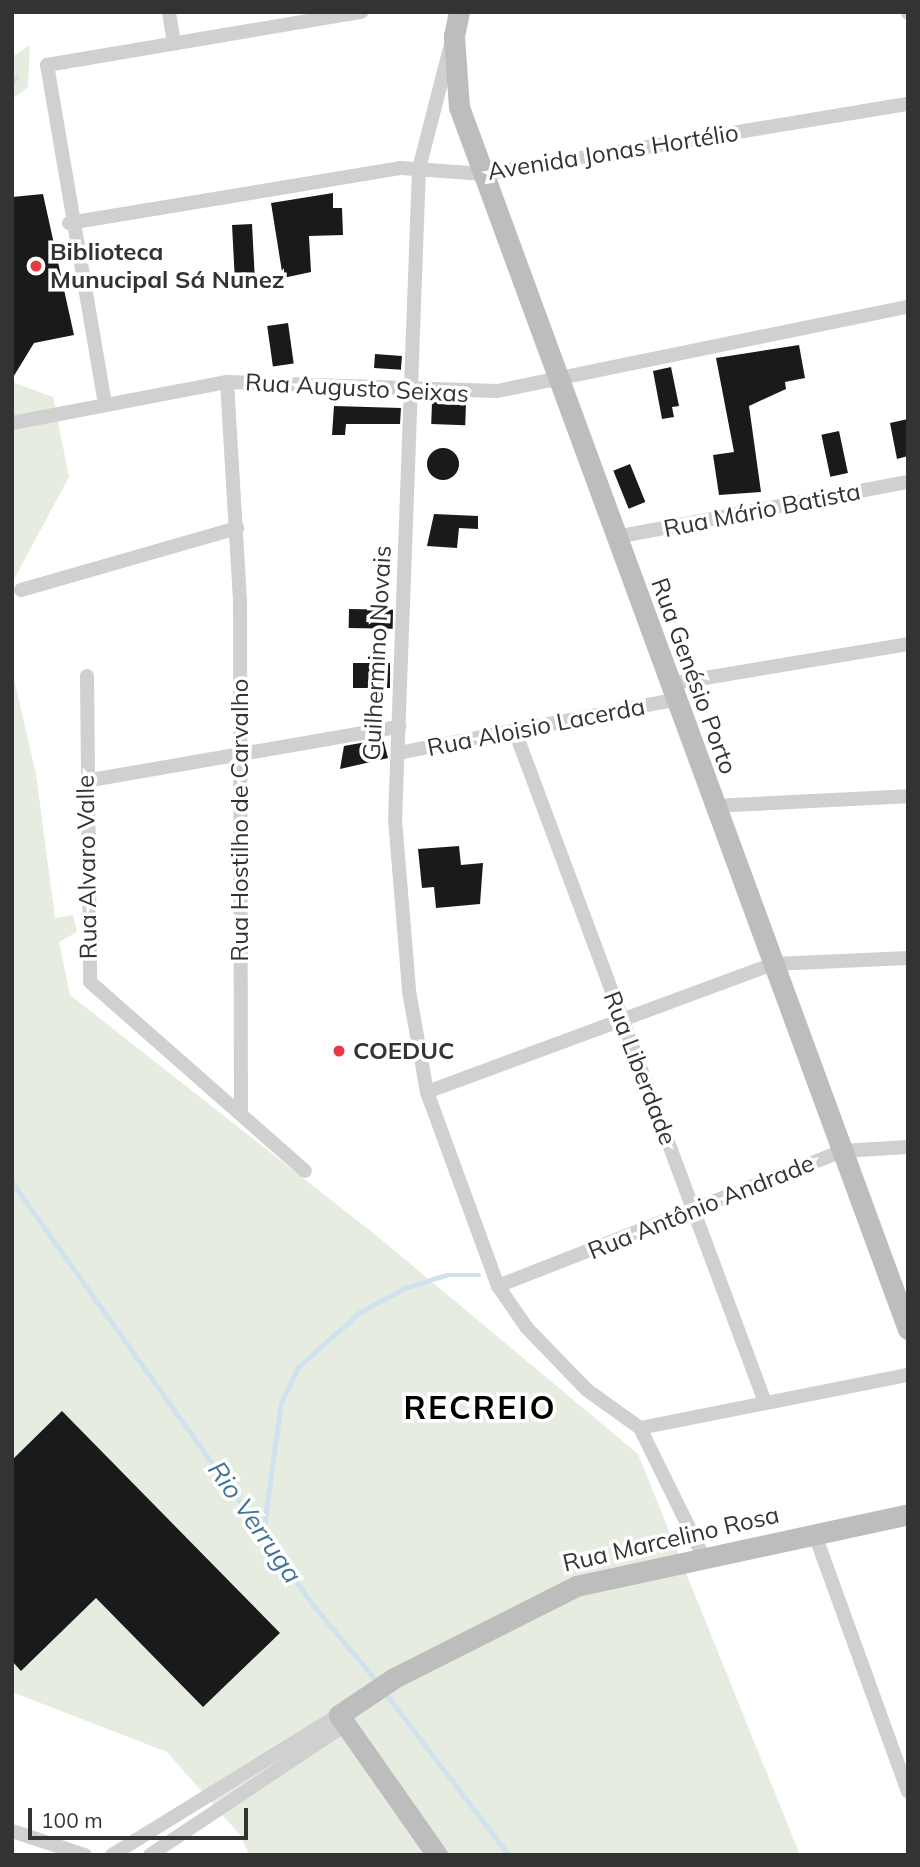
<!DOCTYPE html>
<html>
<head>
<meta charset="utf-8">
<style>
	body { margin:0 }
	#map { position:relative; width:920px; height:1867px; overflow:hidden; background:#fff; font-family:Mulish,sans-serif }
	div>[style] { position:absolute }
	.green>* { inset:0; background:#e6ecdf }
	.stream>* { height:4.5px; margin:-2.25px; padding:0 2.25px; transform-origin:2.25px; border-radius:2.25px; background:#cfe2ee }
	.building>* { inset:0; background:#1a1a1a; transform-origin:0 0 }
	.round { border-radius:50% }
	.street>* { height:14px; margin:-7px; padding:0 7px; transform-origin:7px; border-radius:7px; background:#d0d0d0 }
	.secondary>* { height:21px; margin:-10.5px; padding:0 10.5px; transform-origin:10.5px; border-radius:10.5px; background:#bdbdbd }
	.dots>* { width:19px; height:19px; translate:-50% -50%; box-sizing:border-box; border:4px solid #fff; border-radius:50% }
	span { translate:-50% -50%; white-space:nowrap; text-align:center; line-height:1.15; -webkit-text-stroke:7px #fff; paint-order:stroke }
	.street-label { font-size:24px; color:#333 }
	.poi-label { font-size:24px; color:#333; font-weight:700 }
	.left { translate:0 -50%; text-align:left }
	.water-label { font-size:26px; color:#3f7597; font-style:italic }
	.district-label { font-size:32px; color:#000; font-weight:700; letter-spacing:2px }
	.frame { position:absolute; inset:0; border:14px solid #333; pointer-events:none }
	.scale { position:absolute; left:28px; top:1808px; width:220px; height:32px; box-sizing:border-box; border:4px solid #333; border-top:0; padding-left:9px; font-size:21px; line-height:24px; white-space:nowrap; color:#333; -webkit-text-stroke:5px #fff; paint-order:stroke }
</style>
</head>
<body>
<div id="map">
	<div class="green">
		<i style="clip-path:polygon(30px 45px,28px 87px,12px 99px,12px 57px)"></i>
		<i style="clip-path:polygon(12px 382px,53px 397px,69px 477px,12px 583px)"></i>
		<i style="clip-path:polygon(12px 670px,36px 774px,55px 918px,73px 915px,77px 932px,59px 942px,70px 995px,377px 1236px,638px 1454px,800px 1855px,249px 1855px,241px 1836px,167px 1752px,12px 1692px)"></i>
	</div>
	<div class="stream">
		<i style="left:12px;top:81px;width:5px;rotate:-37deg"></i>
		<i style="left:12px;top:1182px;width:521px;rotate:54.54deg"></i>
		<i style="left:314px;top:1606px;width:98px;rotate:50deg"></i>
		<i style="left:263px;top:1532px;width:130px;rotate:-82.1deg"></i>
		<i style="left:281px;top:1403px;width:38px;rotate:-65deg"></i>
		<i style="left:297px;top:1368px;width:84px;rotate:-41.6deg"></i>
		<i style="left:360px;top:1312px;width:51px;rotate:-28.1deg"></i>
		<i style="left:405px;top:1288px;width:43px;rotate:-17.6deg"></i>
		<i style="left:446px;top:1275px;width:33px"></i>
		<i style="left:384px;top:1691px;width:206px;rotate:52.7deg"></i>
	</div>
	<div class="building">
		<i style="clip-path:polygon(333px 193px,333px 208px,342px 208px,343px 235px,309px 236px,311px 272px,283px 278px,271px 203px)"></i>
		<i style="clip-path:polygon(43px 194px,74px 335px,34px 343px,12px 379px,12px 197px)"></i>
		<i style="left:252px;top:224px;width:56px;height:20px;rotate:87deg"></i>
		<i style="left:288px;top:323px;width:41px;height:21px;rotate:82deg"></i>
		<i style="clip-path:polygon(799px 345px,805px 378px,785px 382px,786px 389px,749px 406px,761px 492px,719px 495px,713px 455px,734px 452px,716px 358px)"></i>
		<i style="left:375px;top:354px;width:27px;height:14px;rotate:4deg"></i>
		<i style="clip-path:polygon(671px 367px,679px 406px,672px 407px,674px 417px,662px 419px,653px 371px)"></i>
		<i style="left:432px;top:402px;width:34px;height:22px;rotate:2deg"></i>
		<i style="clip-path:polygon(334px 406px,401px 408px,400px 424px,346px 424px,345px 435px,332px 435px)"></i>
		<i style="clip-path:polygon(908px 419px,908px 456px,897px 459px,890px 423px)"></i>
		<i style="left:839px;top:431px;width:43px;height:18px;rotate:78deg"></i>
		<i class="round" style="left:427px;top:448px;width:32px;height:32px"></i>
		<i style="left:630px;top:464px;width:41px;height:18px;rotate:68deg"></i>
		<i style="clip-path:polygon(434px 514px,478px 516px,478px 529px,459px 528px,457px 548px,427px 546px)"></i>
		<i style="left:349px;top:609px;width:44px;height:19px;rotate:1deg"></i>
		<i style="left:390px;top:663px;width:25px;height:37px;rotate:90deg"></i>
		<i style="clip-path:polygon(383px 739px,388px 758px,340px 769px,344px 746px)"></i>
		<i style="clip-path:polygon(459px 846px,461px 865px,483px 863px,480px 904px,436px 908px,434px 887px,422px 888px,418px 849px)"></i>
		<i style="clip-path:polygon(62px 1411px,280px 1633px,203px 1707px,96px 1598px,21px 1671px,12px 1661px,12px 1460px)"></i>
	</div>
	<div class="street">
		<i style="left:169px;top:12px;width:31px;rotate:81deg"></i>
		<i style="left:908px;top:12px;width:1px;rotate:90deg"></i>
		<i style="left:451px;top:44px;width:129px;rotate:104.4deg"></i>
		<i style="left:419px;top:169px;width:650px;rotate:92.11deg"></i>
		<i style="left:395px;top:819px;width:173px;rotate:85.3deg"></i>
		<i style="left:409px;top:991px;width:103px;rotate:79.9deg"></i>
		<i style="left:427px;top:1092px;width:207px;rotate:69.9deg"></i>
		<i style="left:498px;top:1286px;width:51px;rotate:55.4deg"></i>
		<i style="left:527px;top:1328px;width:86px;rotate:45.9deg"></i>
		<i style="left:587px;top:1390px;width:65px;rotate:35.6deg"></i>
		<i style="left:640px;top:1428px;width:143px;rotate:63.8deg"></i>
		<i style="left:69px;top:223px;width:337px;rotate:-9.4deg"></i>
		<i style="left:401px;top:168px;width:83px;rotate:4.1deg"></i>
		<i style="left:484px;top:174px;width:430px;rotate:-9.4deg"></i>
		<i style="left:227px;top:382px;width:219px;rotate:86.6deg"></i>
		<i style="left:240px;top:601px;width:512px;rotate:89.89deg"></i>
		<i style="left:105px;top:404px;width:344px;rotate:-99.7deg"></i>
		<i style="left:47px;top:65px;width:319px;rotate:-9.6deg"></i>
		<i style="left:12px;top:423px;width:219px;rotate:-10.8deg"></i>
		<i style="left:227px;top:382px;width:270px;rotate:1.9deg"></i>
		<i style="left:497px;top:391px;width:419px;rotate:-11.6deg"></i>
		<i style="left:616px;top:537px;width:297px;rotate:-10.7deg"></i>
		<i style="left:21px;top:590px;width:225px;rotate:-16deg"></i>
		<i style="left:87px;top:676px;width:306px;rotate:89.4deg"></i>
		<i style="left:90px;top:982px;width:286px;rotate:41.3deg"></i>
		<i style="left:669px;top:684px;width:242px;rotate:-9.5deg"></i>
		<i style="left:516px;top:734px;width:713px;rotate:69.56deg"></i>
		<i style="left:398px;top:753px;width:280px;rotate:-10.9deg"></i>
		<i style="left:85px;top:781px;width:319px;rotate:-9.8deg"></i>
		<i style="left:713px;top:806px;width:195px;rotate:-2.9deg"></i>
		<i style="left:427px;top:1092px;width:369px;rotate:-20.3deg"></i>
		<i style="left:773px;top:964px;width:135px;rotate:-2.5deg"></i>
		<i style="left:498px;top:1286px;width:370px;rotate:-21.4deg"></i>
		<i style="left:842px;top:1151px;width:66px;rotate:-3.5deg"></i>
		<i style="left:640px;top:1428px;width:273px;rotate:-11.2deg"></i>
		<i style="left:814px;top:1532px;width:276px;rotate:70.1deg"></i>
		<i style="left:12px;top:1831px;width:77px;rotate:18.2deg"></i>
		<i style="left:112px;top:1855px;width:267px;rotate:-31.7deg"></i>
		<i style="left:150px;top:1855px;width:238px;rotate:-33.7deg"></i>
	</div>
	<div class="secondary">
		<i style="left:459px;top:12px;width:25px;rotate:102deg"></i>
		<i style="left:454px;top:36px;width:71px;rotate:86deg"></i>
		<i style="left:459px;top:107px;width:1302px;rotate:69.83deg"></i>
		<i style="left:437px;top:1855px;width:171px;rotate:-125deg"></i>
		<i style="left:339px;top:1715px;width:66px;rotate:-33.9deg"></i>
		<i style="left:394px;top:1678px;width:204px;rotate:-26.8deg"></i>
		<i style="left:576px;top:1586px;width:340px;rotate:-12.2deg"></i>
	</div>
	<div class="dots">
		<i style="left:36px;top:266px;background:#e63946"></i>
		<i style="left:339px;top:1051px;background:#e63946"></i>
	</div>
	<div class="street-label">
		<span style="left:613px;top:152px;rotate:-9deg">Avenida Jonas Hortélio</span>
		<span style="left:357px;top:388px;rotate:3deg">Rua Augusto Seixas</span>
		<span style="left:762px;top:510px;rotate:-11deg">Rua Mário Batista</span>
		<span style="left:377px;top:653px;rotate:-87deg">Guilhermino Novais</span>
		<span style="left:694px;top:676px;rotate:70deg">Rua Genésio Porto</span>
		<span style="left:536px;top:727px;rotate:-11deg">Rua Aloisio Lacerda</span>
		<span style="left:240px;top:820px;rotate:-90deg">Rua Hostilho de Carvalho</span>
		<span style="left:87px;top:867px;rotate:-91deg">Rua Alvaro Valle</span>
		<span style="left:640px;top:1068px;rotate:69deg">Rua Liberdade</span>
		<span style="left:701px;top:1207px;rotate:-22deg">Rua Antônio Andrade</span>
		<span style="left:671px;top:1539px;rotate:-13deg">Rua Marcelino Rosa</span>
	</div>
	<div class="poi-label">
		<span class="left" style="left:50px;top:266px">Biblioteca<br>Munucipal Sá Nunez</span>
		<span class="left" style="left:353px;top:1051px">COEDUC</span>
	</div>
	<div class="water-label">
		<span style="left:255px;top:1522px;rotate:55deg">Rio Verruga</span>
	</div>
	<div class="district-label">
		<span style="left:480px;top:1407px">RECREIO</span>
	</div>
	<div class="frame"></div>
	<div class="scale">100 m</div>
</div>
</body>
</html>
